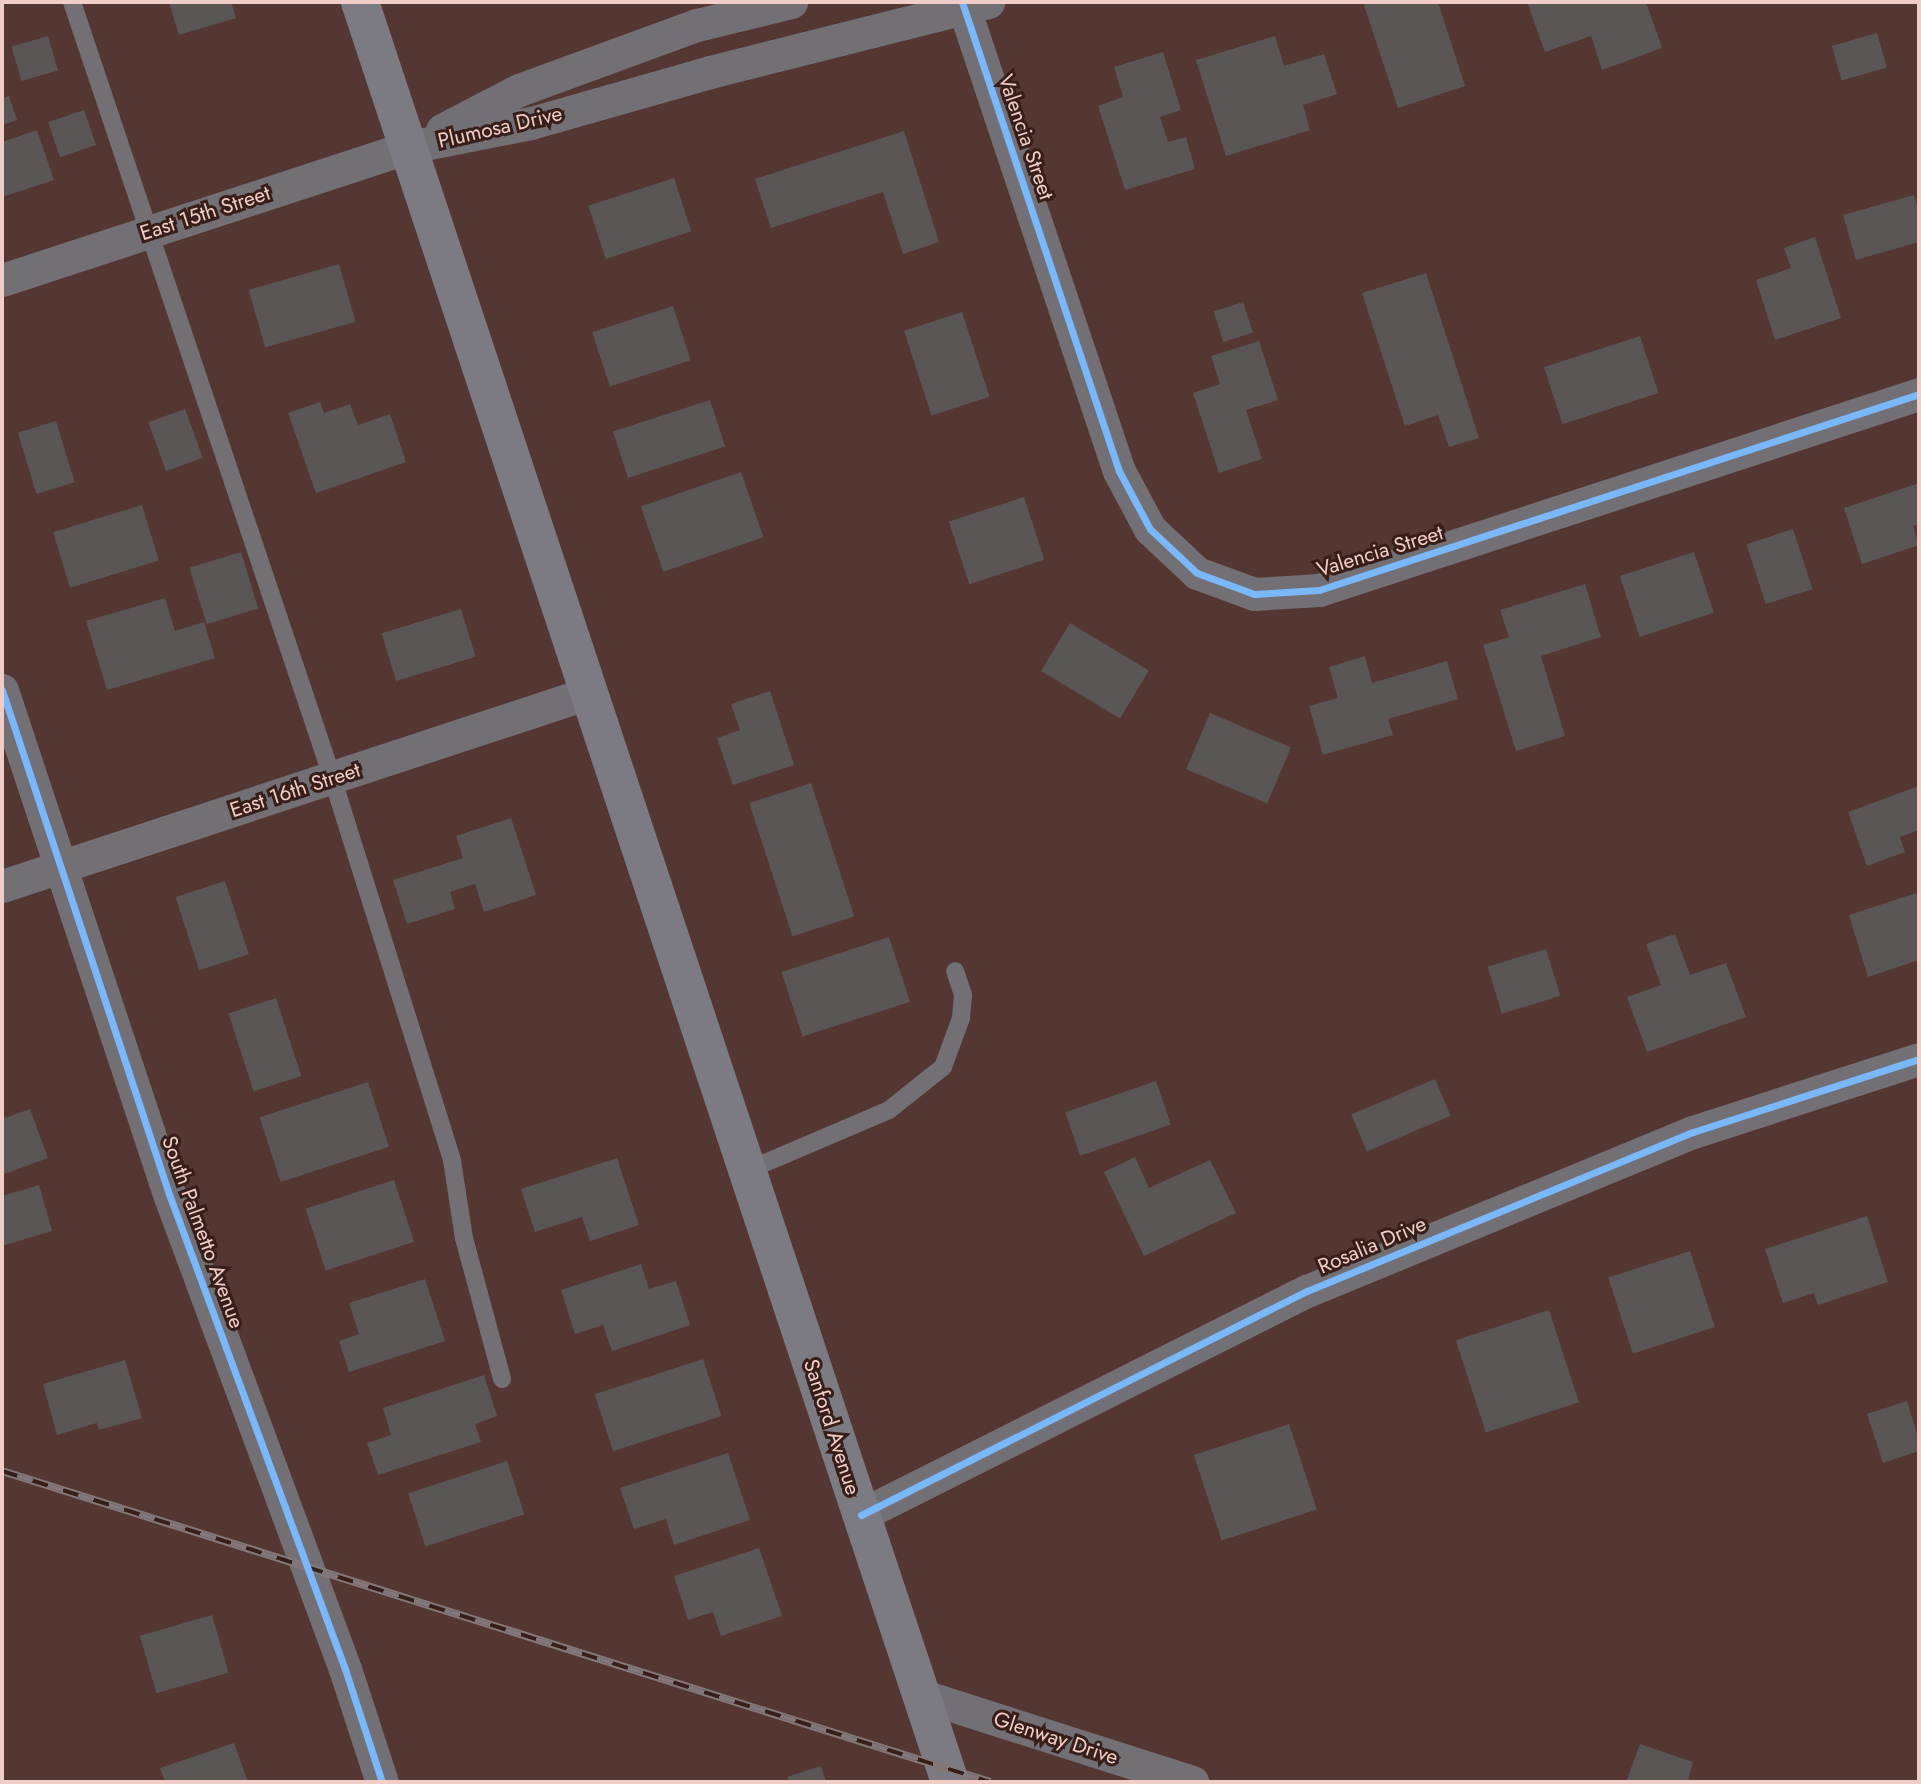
<!DOCTYPE html>
<html>
<head>
<meta charset="utf-8">
<style>
	body { margin:0 }
	#map { position:relative; width:1921px; height:1784px; overflow:hidden; background:#543632; font-family:Jost,sans-serif }
	div>[style] { position:absolute }
	.building>* { inset:0; background:#5a5656; transform-origin:0 0 }
	.service>* { height:18px; margin:-9px; padding:0 9px; transform-origin:9px; border-radius:9px; background:#726f75 }
	.minor>* { height:33px; margin:-16.5px; padding:0 16.5px; transform-origin:16.5px; border-radius:16.5px; background:#726f75 }
	.secondary>* { height:38px; margin:-19px; padding:0 19px; transform-origin:19px; border-radius:19px; background:#7c7a82 }
	.rail>* { height:8px; margin-top:-4px; transform-origin:0; background:repeating-linear-gradient(90deg,#371e19 0 16px,#837879 0 32px); box-sizing:border-box; border-block:2px solid #837879 }
	.cycleway>* { height:7px; margin:-3.5px; padding:0 3.5px; transform-origin:3.5px; border-radius:3.5px; background:#7ab7fb }
	span { translate:-50% -50%; white-space:nowrap; text-align:center; line-height:1.15; -webkit-text-stroke:6px #371e19; paint-order:stroke }
	.street-label { font-size:21px; color:#f0cdc6 }
	.frame { position:absolute; inset:0; border:4px solid #f0cdc6; pointer-events:none }
</style>
</head>
<body>
<div id="map">
	<div class="building">
		<i style="clip-path:polygon(169px 2px,231px 2px,236px 18px,179px 35px)"></i>
		<i style="clip-path:polygon(1373px 2px,1438px 2px,1465px 86px,1398px 108px,1364px 5px)"></i>
		<i style="clip-path:polygon(1527px 2px,1646px 2px,1662px 48px,1602px 70px,1591px 36px,1545px 52px)"></i>
		<i style="left:1877px;top:33px;width:36px;height:47px;rotate:74deg"></i>
		<i style="left:48px;top:36px;width:36px;height:38px;rotate:74deg"></i>
		<i style="clip-path:polygon(1275px 36px,1284px 66px,1324px 54px,1337px 94px,1303px 105px,1310px 130px,1226px 156px,1196px 60px)"></i>
		<i style="clip-path:polygon(1163px 52px,1181px 110px,1160px 117px,1168px 142px,1186px 137px,1195px 169px,1125px 190px,1098px 106px,1123px 97px,1114px 67px)"></i>
		<i style="clip-path:polygon(9px 96px,17px 120px,2px 125px,2px 98px)"></i>
		<i style="left:84px;top:110px;width:37px;height:38px;rotate:71deg"></i>
		<i style="clip-path:polygon(37px 130px,54px 180px,2px 197px,2px 142px)"></i>
		<i style="clip-path:polygon(904px 131px,939px 242px,903px 254px,883px 192px,771px 228px,755px 179px)"></i>
		<i style="left:674px;top:178px;width:56px;height:90px;rotate:72deg"></i>
		<i style="clip-path:polygon(1914px 195px,1919px 212px,1919px 242px,1856px 260px,1843px 215px)"></i>
		<i style="clip-path:polygon(1815px 237px,1841px 318px,1775px 340px,1756px 280px,1791px 268px,1784px 248px)"></i>
		<i style="left:339px;top:264px;width:60px;height:94px;rotate:74deg"></i>
		<i style="clip-path:polygon(1426px 273px,1479px 438px,1449px 447px,1438px 415px,1405px 426px,1362px 293px)"></i>
		<i style="left:1243px;top:302px;width:32px;height:31px;rotate:72deg"></i>
		<i style="left:673px;top:306px;width:57px;height:85px;rotate:72deg"></i>
		<i style="left:962px;top:312px;width:89px;height:61px;rotate:72deg"></i>
		<i style="left:1640px;top:336px;width:60px;height:101px;rotate:72deg"></i>
		<i style="clip-path:polygon(1259px 341px,1278px 400px,1246px 410px,1262px 459px,1219px 473px,1193px 393px,1220px 384px,1211px 356px)"></i>
		<i style="left:710px;top:400px;width:49px;height:102px;rotate:72deg"></i>
		<i style="clip-path:polygon(320px 402px,324px 413px,350px 404px,358px 425px,390px 414px,406px 462px,316px 493px,288px 413px)"></i>
		<i style="left:185px;top:409px;width:52px;height:39px;rotate:70deg"></i>
		<i style="left:56px;top:421px;width:64px;height:40px;rotate:73deg"></i>
		<i style="left:741px;top:472px;width:69px;height:106px;rotate:71deg"></i>
		<i style="clip-path:polygon(1919px 483px,1919px 524px,1913px 526px,1919px 545px,1862px 564px,1844px 508px)"></i>
		<i style="left:1024px;top:497px;width:66px;height:79px;rotate:72deg"></i>
		<i style="left:142px;top:505px;width:58px;height:93px;rotate:73deg"></i>
		<i style="left:1793px;top:529px;width:63px;height:49px;rotate:72deg"></i>
		<i style="left:241px;top:552px;width:59px;height:54px;rotate:73deg"></i>
		<i style="left:1694px;top:552px;width:64px;height:78px;rotate:72deg"></i>
		<i style="clip-path:polygon(1585px 584px,1601px 637px,1541px 656px,1565px 736px,1516px 751px,1483px 645px,1509px 637px,1500px 610px)"></i>
		<i style="clip-path:polygon(165px 598px,175px 631px,204px 622px,215px 658px,107px 690px,86px 621px)"></i>
		<i style="left:461px;top:609px;width:50px;height:83px;rotate:73deg"></i>
		<i style="left:1070px;top:623px;width:92px;height:56px;rotate:31deg"></i>
		<i style="clip-path:polygon(1365px 656px,1372px 683px,1447px 661px,1458px 699px,1388px 719px,1393px 735px,1323px 755px,1309px 706px,1338px 698px,1329px 667px)"></i>
		<i style="clip-path:polygon(770px 691px,794px 765px,733px 785px,717px 738px,740px 730px,731px 704px)"></i>
		<i style="left:1210px;top:713px;width:88px;height:61px;rotate:23deg"></i>
		<i style="left:811px;top:783px;width:140px;height:65px;rotate:72deg"></i>
		<i style="clip-path:polygon(1919px 786px,1919px 830px,1900px 837px,1905px 852px,1867px 866px,1848px 812px)"></i>
		<i style="clip-path:polygon(511px 818px,536px 895px,484px 912px,475px 884px,450px 892px,455px 909px,407px 924px,393px 880px,463px 858px,456px 836px)"></i>
		<i style="left:225px;top:881px;width:77px;height:52px;rotate:72deg"></i>
		<i style="clip-path:polygon(1916px 893px,1919px 903px,1919px 960px,1868px 977px,1849px 915px)"></i>
		<i style="clip-path:polygon(1675px 934px,1690px 975px,1726px 963px,1746px 1017px,1647px 1052px,1627px 997px,1661px 985px,1646px 944px)"></i>
		<i style="left:889px;top:937px;width:68px;height:113px;rotate:72deg"></i>
		<i style="left:1546px;top:949px;width:49px;height:61px;rotate:73deg"></i>
		<i style="left:276px;top:998px;width:82px;height:50px;rotate:72deg"></i>
		<i style="left:1435px;top:1079px;width:40px;height:91px;rotate:67deg"></i>
		<i style="left:1156px;top:1081px;width:46px;height:96px;rotate:71deg"></i>
		<i style="left:368px;top:1082px;width:68px;height:114px;rotate:72deg"></i>
		<i style="clip-path:polygon(2px 1109px,5px 1118px,30px 1109px,48px 1158px,2px 1175px)"></i>
		<i style="clip-path:polygon(1135px 1157px,1149px 1188px,1210px 1160px,1236px 1213px,1144px 1256px,1104px 1172px)"></i>
		<i style="clip-path:polygon(617px 1158px,639px 1225px,590px 1241px,582px 1217px,535px 1232px,521px 1189px)"></i>
		<i style="left:394px;top:1180px;width:65px;height:93px;rotate:72deg"></i>
		<i style="clip-path:polygon(39px 1185px,52px 1231px,2px 1246px,2px 1196px)"></i>
		<i style="clip-path:polygon(1867px 1216px,1888px 1282px,1818px 1305px,1814px 1293px,1783px 1303px,1765px 1249px)"></i>
		<i style="left:1690px;top:1251px;width:80px;height:86px;rotate:72deg"></i>
		<i style="clip-path:polygon(641px 1264px,649px 1289px,676px 1281px,690px 1325px,612px 1351px,603px 1325px,575px 1334px,561px 1290px)"></i>
		<i style="clip-path:polygon(425px 1279px,445px 1341px,349px 1372px,339px 1341px,359px 1334px,349px 1303px)"></i>
		<i style="left:1549px;top:1310px;width:97px;height:98px;rotate:72deg"></i>
		<i style="left:703px;top:1359px;width:60px;height:114px;rotate:72deg"></i>
		<i style="clip-path:polygon(125px 1360px,142px 1418px,99px 1430px,97px 1423px,57px 1435px,43px 1384px)"></i>
		<i style="clip-path:polygon(484px 1375px,497px 1416px,475px 1424px,481px 1442px,378px 1475px,367px 1443px,391px 1435px,383px 1408px)"></i>
		<i style="clip-path:polygon(1907px 1401px,1919px 1440px,1919px 1451px,1883px 1463px,1867px 1414px)"></i>
		<i style="left:1289px;top:1424px;width:90px;height:100px;rotate:72deg"></i>
		<i style="clip-path:polygon(728px 1453px,750px 1520px,674px 1545px,666px 1519px,634px 1529px,620px 1488px)"></i>
		<i style="left:507px;top:1461px;width:56px;height:104px;rotate:72deg"></i>
		<i style="clip-path:polygon(759px 1548px,782px 1616px,721px 1636px,713px 1612px,688px 1620px,674px 1576px)"></i>
		<i style="left:212px;top:1615px;width:60px;height:75px;rotate:74deg"></i>
		<i style="clip-path:polygon(234px 1743px,248px 1782px,165px 1782px,160px 1768px)"></i>
		<i style="clip-path:polygon(1640px 1744px,1693px 1762px,1688px 1779px,1696px 1782px,1626px 1782px)"></i>
		<i style="clip-path:polygon(821px 1766px,826px 1782px,789px 1782px,787px 1777px)"></i>
	</div>
	<div class="service">
		<i style="left:72px;top:2px;width:817px;rotate:71.45deg"></i>
		<i style="left:332px;top:777px;width:401px;rotate:72.6deg"></i>
		<i style="left:452px;top:1160px;width:79px;rotate:81.3deg"></i>
		<i style="left:464px;top:1238px;width:146px;rotate:74.9deg"></i>
		<i style="left:746px;top:1171px;width:155px;rotate:-23.1deg"></i>
		<i style="left:889px;top:1110px;width:69px;rotate:-38.5deg"></i>
		<i style="left:943px;top:1067px;width:52px;rotate:-69.8deg"></i>
		<i style="left:961px;top:1018px;width:23px;rotate:-85deg"></i>
		<i style="left:963px;top:995px;width:25px;rotate:-108deg"></i>
	</div>
	<div class="minor">
		<i style="left:962px;top:2px;width:495px;rotate:71.5deg"></i>
		<i style="left:1119px;top:471px;width:66px;rotate:61.9deg"></i>
		<i style="left:1150px;top:529px;width:64px;rotate:43.1deg"></i>
		<i style="left:1197px;top:573px;width:61px;rotate:20.2deg"></i>
		<i style="left:1254px;top:594px;width:65px;rotate:-3.5deg"></i>
		<i style="left:1319px;top:590px;width:631px;rotate:-18.09deg"></i>
		<i style="left:442px;top:130px;width:87px;rotate:-27.5deg"></i>
		<i style="left:519px;top:90px;width:189px;rotate:-20.1deg"></i>
		<i style="left:697px;top:25px;width:97px;rotate:-13.7deg"></i>
		<i style="left:2px;top:280px;width:428px;rotate:-18.1deg"></i>
		<i style="left:409px;top:147px;width:124px;rotate:-11.1deg"></i>
		<i style="left:531px;top:123px;width:186px;rotate:-15.9deg"></i>
		<i style="left:710px;top:72px;width:287px;rotate:-14.1deg"></i>
		<i style="left:2px;top:690px;width:531px;rotate:71.67deg"></i>
		<i style="left:169px;top:1194px;width:507px;rotate:69.67deg"></i>
		<i style="left:345px;top:1669px;width:119px;rotate:71.9deg"></i>
		<i style="left:2px;top:886px;width:617px;rotate:-18.23deg"></i>
		<i style="left:861px;top:1515px;width:499px;rotate:-26.7deg"></i>
		<i style="left:1307px;top:1291px;width:417px;rotate:-22.4deg"></i>
		<i style="left:1693px;top:1132px;width:237px;rotate:-17.9deg"></i>
		<i style="left:920px;top:1695px;width:286px;rotate:17.7deg"></i>
	</div>
	<div class="secondary">
		<i style="left:360px;top:2px;width:1875px;rotate:71.66deg"></i>
	</div>
	<div class="rail">
		<i style="left:2px;top:1471px;width:1036px;rotate:17.47deg"></i>
	</div>
	<div class="cycleway">
		<i style="left:962px;top:2px;width:495px;rotate:71.5deg"></i>
		<i style="left:1119px;top:471px;width:66px;rotate:61.9deg"></i>
		<i style="left:1150px;top:529px;width:64px;rotate:43.1deg"></i>
		<i style="left:1197px;top:573px;width:61px;rotate:20.2deg"></i>
		<i style="left:1254px;top:594px;width:65px;rotate:-3.5deg"></i>
		<i style="left:1319px;top:590px;width:631px;rotate:-18.09deg"></i>
		<i style="left:2px;top:690px;width:531px;rotate:71.67deg"></i>
		<i style="left:169px;top:1194px;width:507px;rotate:69.67deg"></i>
		<i style="left:345px;top:1669px;width:119px;rotate:71.9deg"></i>
		<i style="left:861px;top:1515px;width:499px;rotate:-26.7deg"></i>
		<i style="left:1307px;top:1291px;width:417px;rotate:-22.4deg"></i>
		<i style="left:1693px;top:1132px;width:237px;rotate:-17.9deg"></i>
	</div>
	<div class="street-label">
		<span style="left:500px;top:127px;rotate:-13deg">Plumosa Drive</span>
		<span style="left:1026px;top:137px;rotate:71deg">Valencia Street</span>
		<span style="left:205px;top:213px;rotate:-18deg">East 15th Street</span>
		<span style="left:1380px;top:551px;rotate:-17deg">Valencia Street</span>
		<span style="left:295px;top:790px;rotate:-18deg">East 16th Street</span>
		<span style="left:203px;top:1232px;rotate:70deg">South Palmetto Avenue</span>
		<span style="left:1372px;top:1245px;rotate:-23deg">Rosalia Drive</span>
		<span style="left:832px;top:1427px;rotate:72deg">Sanford Avenue</span>
		<span style="left:1056px;top:1738px;rotate:18deg">Glenway Drive</span>
	</div>
	<div class="frame"></div>
</div>
</body>
</html>
